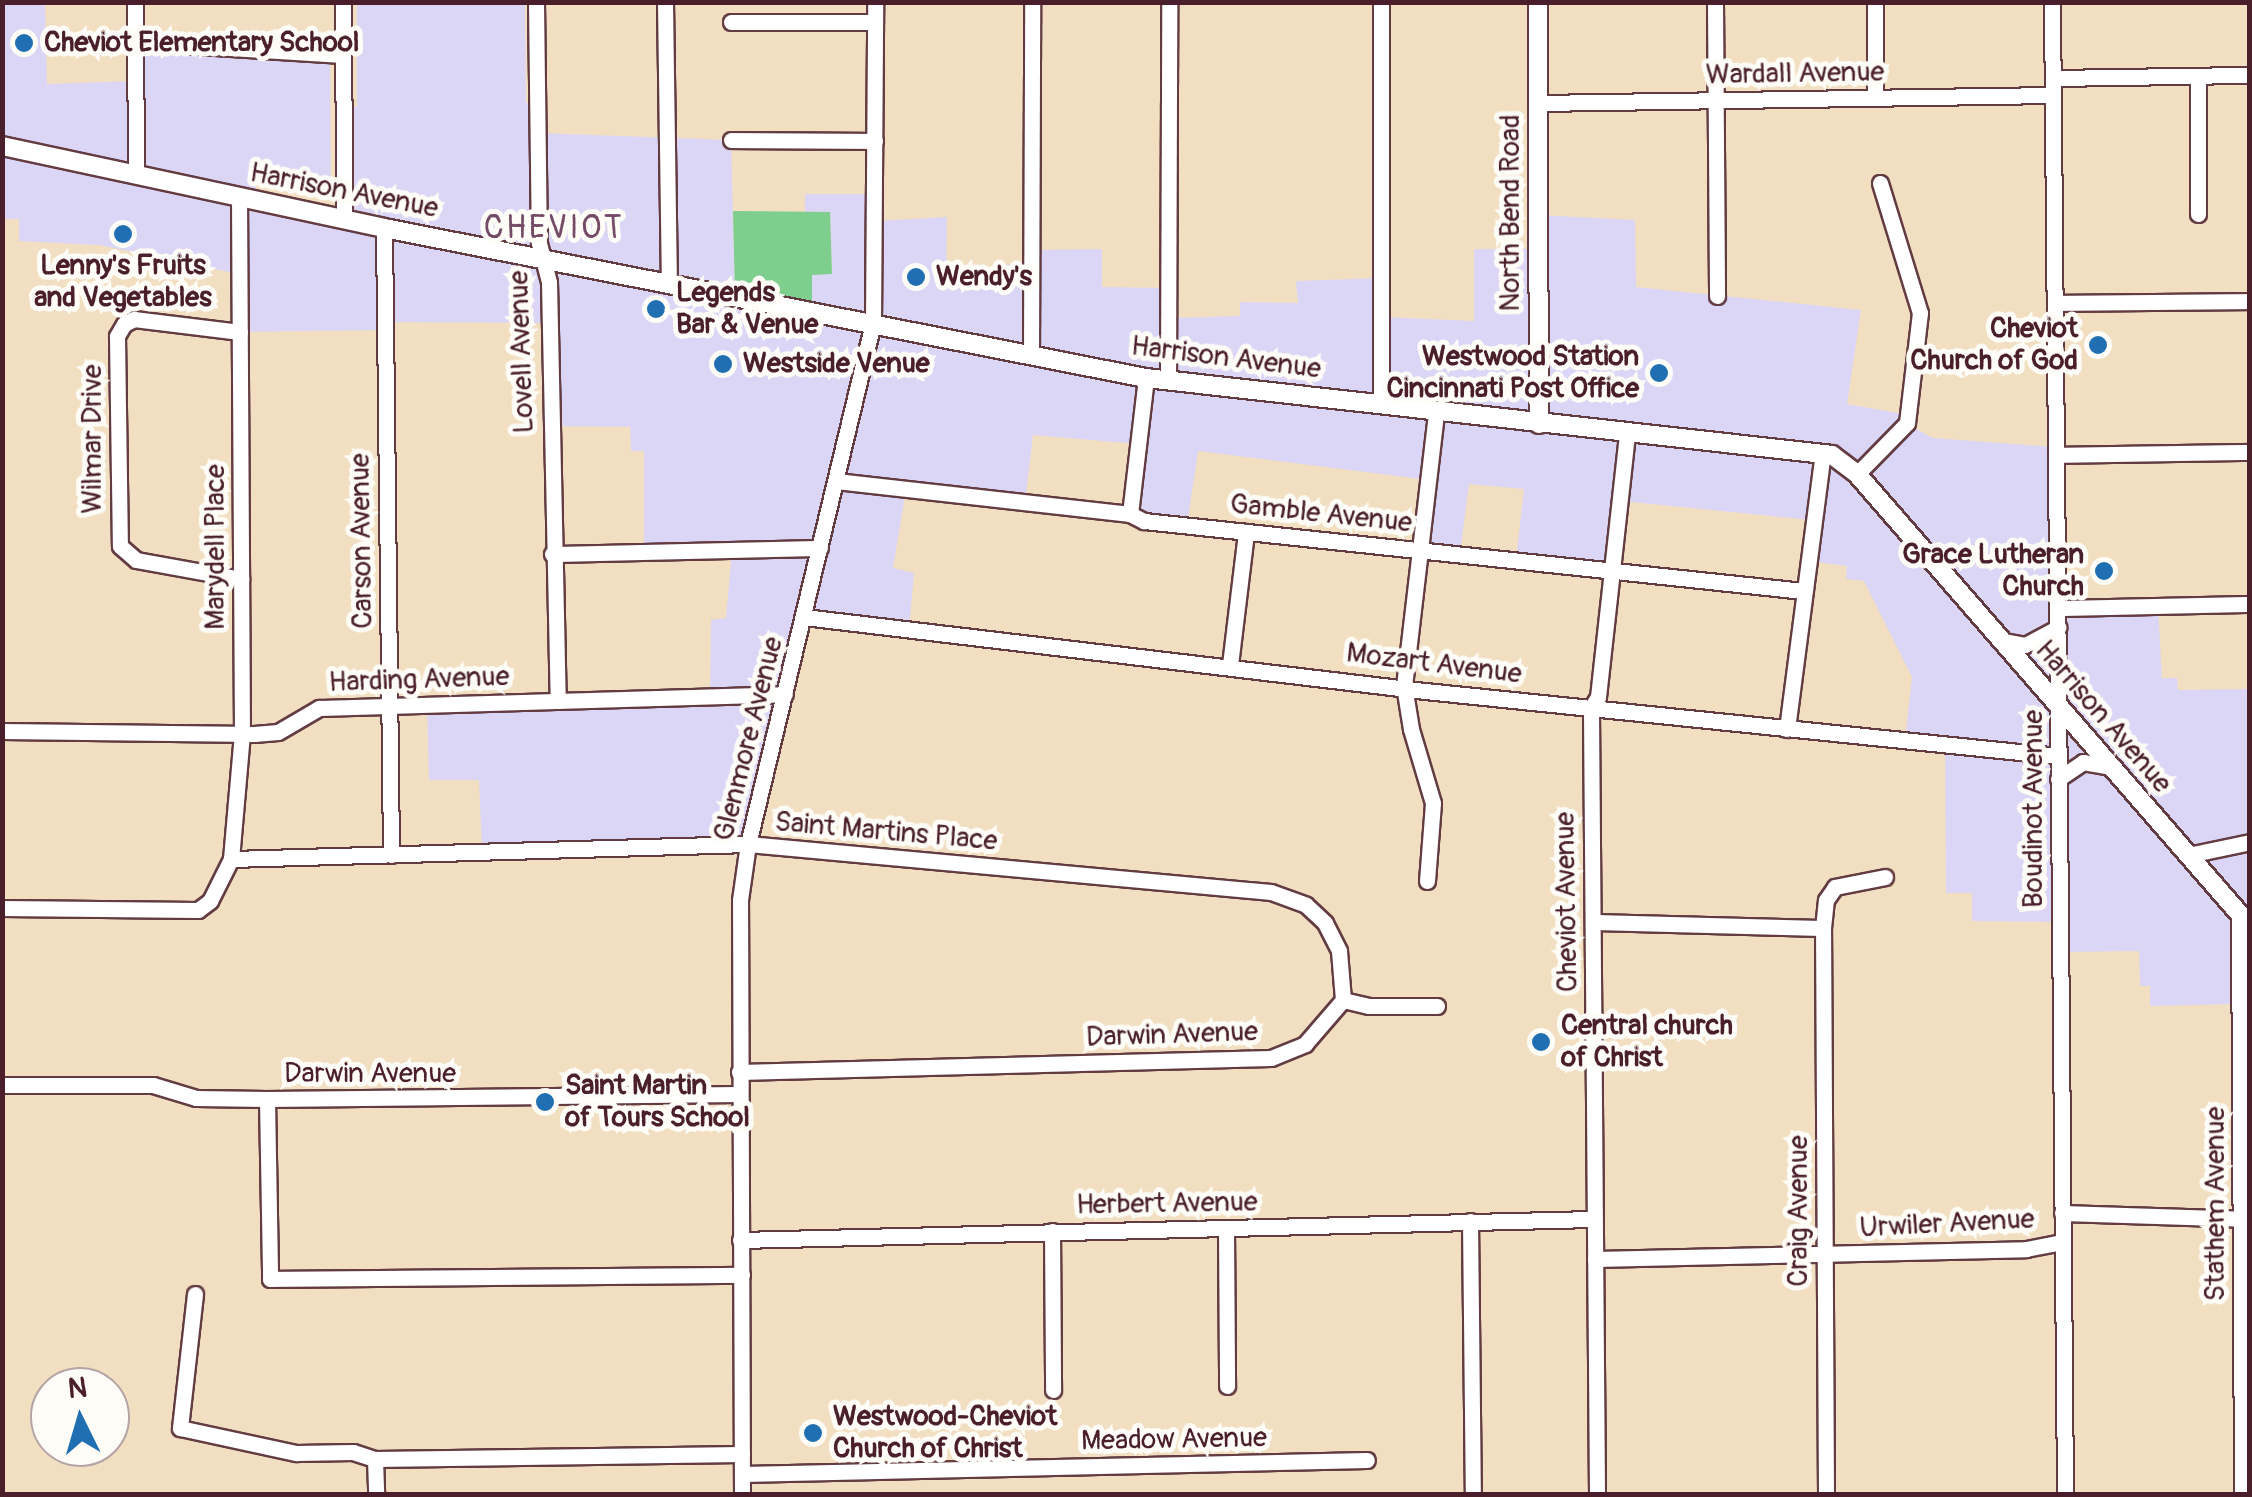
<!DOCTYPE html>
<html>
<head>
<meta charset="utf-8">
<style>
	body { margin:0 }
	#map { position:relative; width:2252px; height:1497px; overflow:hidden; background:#f2dfc1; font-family:Pangolin,sans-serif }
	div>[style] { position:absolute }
	.built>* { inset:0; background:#dcd6f6 }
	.green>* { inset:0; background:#7ece8e }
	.roads { filter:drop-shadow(2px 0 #633c42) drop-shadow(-2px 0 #633c42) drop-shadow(0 2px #633c42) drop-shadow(0 -2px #633c42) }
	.minor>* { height:15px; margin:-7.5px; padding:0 7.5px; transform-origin:7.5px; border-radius:7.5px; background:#fff }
	.major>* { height:18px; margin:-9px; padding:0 9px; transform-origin:9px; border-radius:9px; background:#fff }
	.dots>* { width:28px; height:28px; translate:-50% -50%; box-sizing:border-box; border:5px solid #fdfcf7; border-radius:50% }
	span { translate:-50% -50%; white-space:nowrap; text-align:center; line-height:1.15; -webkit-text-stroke:10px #fdfcf7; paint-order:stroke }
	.poi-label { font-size:28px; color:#4a1f2b; font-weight:700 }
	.left { translate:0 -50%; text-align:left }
	.right { translate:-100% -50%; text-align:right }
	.street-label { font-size:28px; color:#4a1f2b }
	.quarter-label { font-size:32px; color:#754a66; letter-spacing:2.5px }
	.frame { position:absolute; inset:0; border:5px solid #4a1f2b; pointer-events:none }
	.north { position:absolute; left:30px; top:1367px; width:100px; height:100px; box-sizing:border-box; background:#fdfcf7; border:2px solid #b5a4a5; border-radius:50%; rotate:355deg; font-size:28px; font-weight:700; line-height:40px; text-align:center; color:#4a1f2b }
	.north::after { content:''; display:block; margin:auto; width:35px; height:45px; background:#1f6fb2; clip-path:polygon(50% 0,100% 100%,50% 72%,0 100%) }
</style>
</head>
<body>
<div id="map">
	<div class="built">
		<i style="clip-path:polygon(2px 3px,45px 3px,47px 84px,135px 81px,135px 42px,216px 54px,330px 63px,331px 200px,256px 185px,255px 200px,343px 218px,344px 107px,357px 106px,357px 3px,525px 3px,526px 103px,537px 103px,538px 133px,731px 140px,735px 295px,812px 310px,812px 274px,832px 273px,830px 213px,805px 212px,805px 194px,875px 194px,876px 221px,947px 217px,946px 280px,1004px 282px,1004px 265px,1031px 262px,1032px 250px,1102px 249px,1102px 287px,1169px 288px,1170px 318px,1240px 316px,1240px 302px,1298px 303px,1296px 281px,1382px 278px,1382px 317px,1474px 321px,1474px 249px,1539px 249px,1539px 215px,1635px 220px,1636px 287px,1861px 310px,1847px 404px,1909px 415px,1907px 424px,1933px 438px,2056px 447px,2059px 607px,2158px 606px,2162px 678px,2177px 678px,2178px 690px,2249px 689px,2249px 1104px,2241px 1104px,2240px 1004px,2150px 1006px,2150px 986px,2140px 986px,2139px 951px,2060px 952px,2060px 922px,1972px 921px,1972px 893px,1946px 893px,1945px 746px,1905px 741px,1912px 677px,1864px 581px,1846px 579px,1847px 566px,1808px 561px,1811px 520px,1621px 501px,1613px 570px,1516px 559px,1524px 489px,1469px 484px,1460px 554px,1423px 550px,1429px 480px,1198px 451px,1187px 525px,1130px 514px,1138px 444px,1033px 435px,1025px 503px,906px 490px,893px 568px,914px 573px,909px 630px,804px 618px,748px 844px,482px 852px,479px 780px,429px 780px,427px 703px,710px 697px,711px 620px,726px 618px,732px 550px,644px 552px,644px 451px,631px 451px,630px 427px,550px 426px,549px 323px,386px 322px,385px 330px,240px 332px,239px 274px,99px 245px,19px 241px,19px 219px,3px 219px)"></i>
	</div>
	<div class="green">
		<i style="clip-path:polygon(733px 211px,830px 212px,832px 274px,812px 275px,812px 311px,735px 295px)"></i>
	</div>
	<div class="roads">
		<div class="minor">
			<i style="left:135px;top:2px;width:173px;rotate:89.7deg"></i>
			<i style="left:343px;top:2px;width:216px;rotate:89.7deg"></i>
			<i style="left:536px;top:2px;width:241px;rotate:89.3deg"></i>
			<i style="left:539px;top:243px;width:40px;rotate:75.6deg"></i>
			<i style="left:549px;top:282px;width:419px;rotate:88.8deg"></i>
			<i style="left:665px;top:2px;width:280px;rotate:89.2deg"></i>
			<i style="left:1381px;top:2px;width:403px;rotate:90deg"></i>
			<i style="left:1715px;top:2px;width:294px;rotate:89.6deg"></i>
			<i style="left:1875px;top:2px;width:96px;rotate:90deg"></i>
			<i style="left:2052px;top:2px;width:1492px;rotate:89.5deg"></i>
			<i style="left:731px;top:22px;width:144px"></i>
			<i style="left:135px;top:42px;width:208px;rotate:3.6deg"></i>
			<i style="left:2198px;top:76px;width:138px;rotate:90deg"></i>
			<i style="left:2053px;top:78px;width:197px;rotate:-0.9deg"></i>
			<i style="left:1538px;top:103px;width:515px;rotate:-0.89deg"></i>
			<i style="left:731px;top:140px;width:144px;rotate:0.4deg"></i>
			<i style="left:384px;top:228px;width:627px;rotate:89.36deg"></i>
			<i style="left:2055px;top:303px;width:195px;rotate:-0.6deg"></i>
			<i style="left:240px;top:332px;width:107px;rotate:-173deg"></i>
			<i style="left:134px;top:319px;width:11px;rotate:153deg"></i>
			<i style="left:124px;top:324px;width:14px;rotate:120deg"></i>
			<i style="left:117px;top:336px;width:210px;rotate:89.2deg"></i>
			<i style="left:120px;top:546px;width:21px;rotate:41deg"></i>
			<i style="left:136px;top:560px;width:107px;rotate:10.3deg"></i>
			<i style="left:1031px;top:355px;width:353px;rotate:-89.8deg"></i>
			<i style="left:1168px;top:381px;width:379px;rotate:-89.8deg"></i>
			<i style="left:2056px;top:455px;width:194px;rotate:-0.9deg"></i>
			<i style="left:1857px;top:474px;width:71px;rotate:-45.6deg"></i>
			<i style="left:1907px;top:423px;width:111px;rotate:-83.3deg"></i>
			<i style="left:1920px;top:313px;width:136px;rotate:-107.1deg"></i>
			<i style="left:836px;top:481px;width:296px;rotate:6.4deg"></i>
			<i style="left:1130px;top:514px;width:16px;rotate:27deg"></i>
			<i style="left:1144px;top:521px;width:663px;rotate:6.06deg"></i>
			<i style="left:1130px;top:514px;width:137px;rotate:-83.3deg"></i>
			<i style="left:552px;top:554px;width:268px;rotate:-1.3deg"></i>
			<i style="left:2059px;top:608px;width:191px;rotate:-1.2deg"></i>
			<i style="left:804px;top:617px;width:625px;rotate:6.8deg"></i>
			<i style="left:1425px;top:691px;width:636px;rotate:5.86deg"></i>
			<i style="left:1999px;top:640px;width:26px;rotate:11deg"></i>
			<i style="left:2025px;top:645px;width:38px;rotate:-28deg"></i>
			<i style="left:1230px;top:665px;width:134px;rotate:-83.1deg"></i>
			<i style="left:1787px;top:729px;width:278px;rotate:-82.6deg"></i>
			<i style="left:2px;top:731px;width:252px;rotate:0.7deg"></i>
			<i style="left:254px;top:734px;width:24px;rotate:-5deg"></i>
			<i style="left:278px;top:732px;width:48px;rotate:-30.3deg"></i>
			<i style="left:319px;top:708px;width:466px;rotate:-1.7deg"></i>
			<i style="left:2058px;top:779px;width:30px;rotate:-34deg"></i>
			<i style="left:2083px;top:762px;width:29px;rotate:10deg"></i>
			<i style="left:2188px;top:855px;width:63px;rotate:-11.8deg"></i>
			<i style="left:231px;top:859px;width:517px;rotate:-1.66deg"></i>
			<i style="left:748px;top:844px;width:525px;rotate:5.24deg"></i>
			<i style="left:1271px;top:892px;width:37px;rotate:20deg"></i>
			<i style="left:1306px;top:905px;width:26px;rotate:43deg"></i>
			<i style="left:1325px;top:923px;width:31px;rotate:63deg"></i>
			<i style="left:1339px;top:951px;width:49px;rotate:85.3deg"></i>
			<i style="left:1427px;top:881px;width:78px;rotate:-85.6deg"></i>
			<i style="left:1433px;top:803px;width:77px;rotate:-106.6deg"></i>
			<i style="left:1411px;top:729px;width:44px;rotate:-99.2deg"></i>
			<i style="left:1404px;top:686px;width:276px;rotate:-83.3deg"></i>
			<i style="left:2px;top:908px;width:196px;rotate:0.6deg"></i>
			<i style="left:198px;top:910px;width:15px;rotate:-37deg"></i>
			<i style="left:210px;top:901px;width:47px;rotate:-63.4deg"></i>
			<i style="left:231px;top:859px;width:125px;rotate:-85deg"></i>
			<i style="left:242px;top:734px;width:536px;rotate:-90.32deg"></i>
			<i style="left:2239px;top:914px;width:580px;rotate:89.7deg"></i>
			<i style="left:1593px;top:922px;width:230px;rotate:1.5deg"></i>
			<i style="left:1343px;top:1000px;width:27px;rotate:13deg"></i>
			<i style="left:1369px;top:1006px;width:68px"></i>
			<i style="left:739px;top:1072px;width:532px;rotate:-1.51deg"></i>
			<i style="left:1271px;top:1058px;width:37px;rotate:-22deg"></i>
			<i style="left:1305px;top:1044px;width:58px;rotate:-49.2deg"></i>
			<i style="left:2px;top:1085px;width:151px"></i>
			<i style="left:153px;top:1085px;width:45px;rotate:16.8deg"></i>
			<i style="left:196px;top:1098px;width:71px;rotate:0.8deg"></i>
			<i style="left:267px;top:1099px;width:472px;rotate:-0.6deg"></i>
			<i style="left:267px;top:1099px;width:180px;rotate:89deg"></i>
			<i style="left:270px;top:1279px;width:472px;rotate:-0.5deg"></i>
			<i style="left:2062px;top:1213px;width:188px;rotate:1.8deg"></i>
			<i style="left:1470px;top:1221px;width:273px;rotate:89.4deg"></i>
			<i style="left:1226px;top:1228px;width:158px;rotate:89.6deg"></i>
			<i style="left:1052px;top:1231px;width:159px;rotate:89.6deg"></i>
			<i style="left:740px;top:1240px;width:854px;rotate:-1.41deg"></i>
			<i style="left:1595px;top:1259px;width:431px;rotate:-1.3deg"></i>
			<i style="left:2026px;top:1249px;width:36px;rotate:-11deg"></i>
			<i style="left:195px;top:1294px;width:135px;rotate:96.4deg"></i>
			<i style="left:180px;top:1428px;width:119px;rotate:12.2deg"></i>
			<i style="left:296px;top:1453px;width:57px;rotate:-1deg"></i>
			<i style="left:353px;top:1452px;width:23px;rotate:18deg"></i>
			<i style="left:375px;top:1459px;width:367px;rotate:-0.8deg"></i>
			<i style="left:375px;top:1459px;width:35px;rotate:88deg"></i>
			<i style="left:742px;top:1474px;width:625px;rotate:-1.28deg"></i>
			<i style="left:742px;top:1494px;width:594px;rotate:-90.19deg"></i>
			<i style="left:740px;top:900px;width:57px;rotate:-81.9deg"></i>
			<i style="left:748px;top:844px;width:536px;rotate:-76.51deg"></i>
			<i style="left:873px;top:323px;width:321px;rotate:-89.6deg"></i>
			<i style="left:1597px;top:1494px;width:786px;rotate:-90.44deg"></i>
			<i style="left:1591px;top:708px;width:13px;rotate:-58deg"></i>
			<i style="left:1598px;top:697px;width:266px;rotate:-83.7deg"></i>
			<i style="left:1826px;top:1494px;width:566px;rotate:-90.3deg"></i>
			<i style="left:1823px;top:928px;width:28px;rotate:-84deg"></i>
			<i style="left:1826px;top:900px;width:16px;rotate:-55deg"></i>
			<i style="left:1835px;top:887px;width:51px;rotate:-11.3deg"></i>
		</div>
		<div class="major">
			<i style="left:1538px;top:2px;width:422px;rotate:89.9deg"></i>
			<i style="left:2px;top:146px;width:391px;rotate:12.1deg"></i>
			<i style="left:384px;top:228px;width:777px;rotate:11.14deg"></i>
			<i style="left:1146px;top:378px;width:690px;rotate:6.4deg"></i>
			<i style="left:1832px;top:455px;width:31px;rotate:37deg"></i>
			<i style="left:1857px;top:474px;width:599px;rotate:48.99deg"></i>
		</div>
	</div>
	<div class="dots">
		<i style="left:24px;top:43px;background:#1f6fb2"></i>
		<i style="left:123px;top:234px;background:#1f6fb2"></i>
		<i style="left:916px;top:277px;background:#1f6fb2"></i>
		<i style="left:656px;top:309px;background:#1f6fb2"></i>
		<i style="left:2098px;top:345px;background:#1f6fb2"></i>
		<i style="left:723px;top:364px;background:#1f6fb2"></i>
		<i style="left:1659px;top:373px;background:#1f6fb2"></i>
		<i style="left:2104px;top:571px;background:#1f6fb2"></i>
		<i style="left:1541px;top:1042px;background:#1f6fb2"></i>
		<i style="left:545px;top:1102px;background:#1f6fb2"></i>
		<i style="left:813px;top:1433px;background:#1f6fb2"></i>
	</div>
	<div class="poi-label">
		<span class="left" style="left:44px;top:43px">Cheviot Elementary School</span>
		<span style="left:123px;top:282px">Lenny's Fruits<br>and Vegetables</span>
		<span class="left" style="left:936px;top:277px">Wendy's</span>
		<span class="left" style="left:676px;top:309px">Legends<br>Bar &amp; Venue</span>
		<span class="right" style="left:2078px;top:345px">Cheviot<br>Church of God</span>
		<span class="right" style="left:1639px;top:373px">Westwood Station<br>Cincinnati Post Office</span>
		<span class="left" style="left:743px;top:364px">Westside Venue</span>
		<span class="right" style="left:2084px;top:571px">Grace Lutheran<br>Church</span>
		<span class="left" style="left:1561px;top:1042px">Central church<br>of Christ</span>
		<span class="left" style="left:565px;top:1102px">Saint Martin<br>of Tours School</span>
		<span class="left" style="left:833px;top:1433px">Westwood-Cheviot<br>Church of Christ</span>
	</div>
	<div class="street-label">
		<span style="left:1795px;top:74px;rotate:-1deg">Wardall Avenue</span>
		<span style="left:344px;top:191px;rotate:11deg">Harrison Avenue</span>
		<span style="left:1511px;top:213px;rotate:-90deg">North Bend Road</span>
		<span style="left:522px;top:352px;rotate:-92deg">Lovell Avenue</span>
		<span style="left:1226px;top:358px;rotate:7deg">Harrison Avenue</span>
		<span style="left:93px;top:439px;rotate:-90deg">Wilmar Drive</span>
		<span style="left:1321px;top:514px;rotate:6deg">Gamble Avenue</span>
		<span style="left:362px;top:541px;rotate:-91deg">Carson Avenue</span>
		<span style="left:216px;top:547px;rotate:-90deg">Marydell Place</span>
		<span style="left:1434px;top:664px;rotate:7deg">Mozart Avenue</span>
		<span style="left:419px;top:680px;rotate:-2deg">Harding Avenue</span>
		<span style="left:2103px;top:717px;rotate:49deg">Harrison Avenue</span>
		<span style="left:749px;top:739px;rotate:-76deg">Glenmore Avenue</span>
		<span style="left:2034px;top:809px;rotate:-90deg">Boudinot Avenue</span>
		<span style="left:886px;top:832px;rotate:5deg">Saint Martins Place</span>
		<span style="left:1567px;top:902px;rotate:-91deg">Cheviot Avenue</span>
		<span style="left:1172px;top:1035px;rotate:-2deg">Darwin Avenue</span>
		<span style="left:370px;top:1074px">Darwin Avenue</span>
		<span style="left:1167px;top:1204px;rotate:-1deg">Herbert Avenue</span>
		<span style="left:2216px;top:1204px;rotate:-90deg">Stathem Avenue</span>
		<span style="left:1799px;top:1211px;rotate:-90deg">Craig Avenue</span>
		<span style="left:1947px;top:1224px;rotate:-3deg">Urwiler Avenue</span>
		<span style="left:1174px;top:1440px;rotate:-1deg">Meadow Avenue</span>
	</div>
	<div class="quarter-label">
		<span style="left:554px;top:228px">CHEVIOT</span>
	</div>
	<div class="frame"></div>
	<div class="north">N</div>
</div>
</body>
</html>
